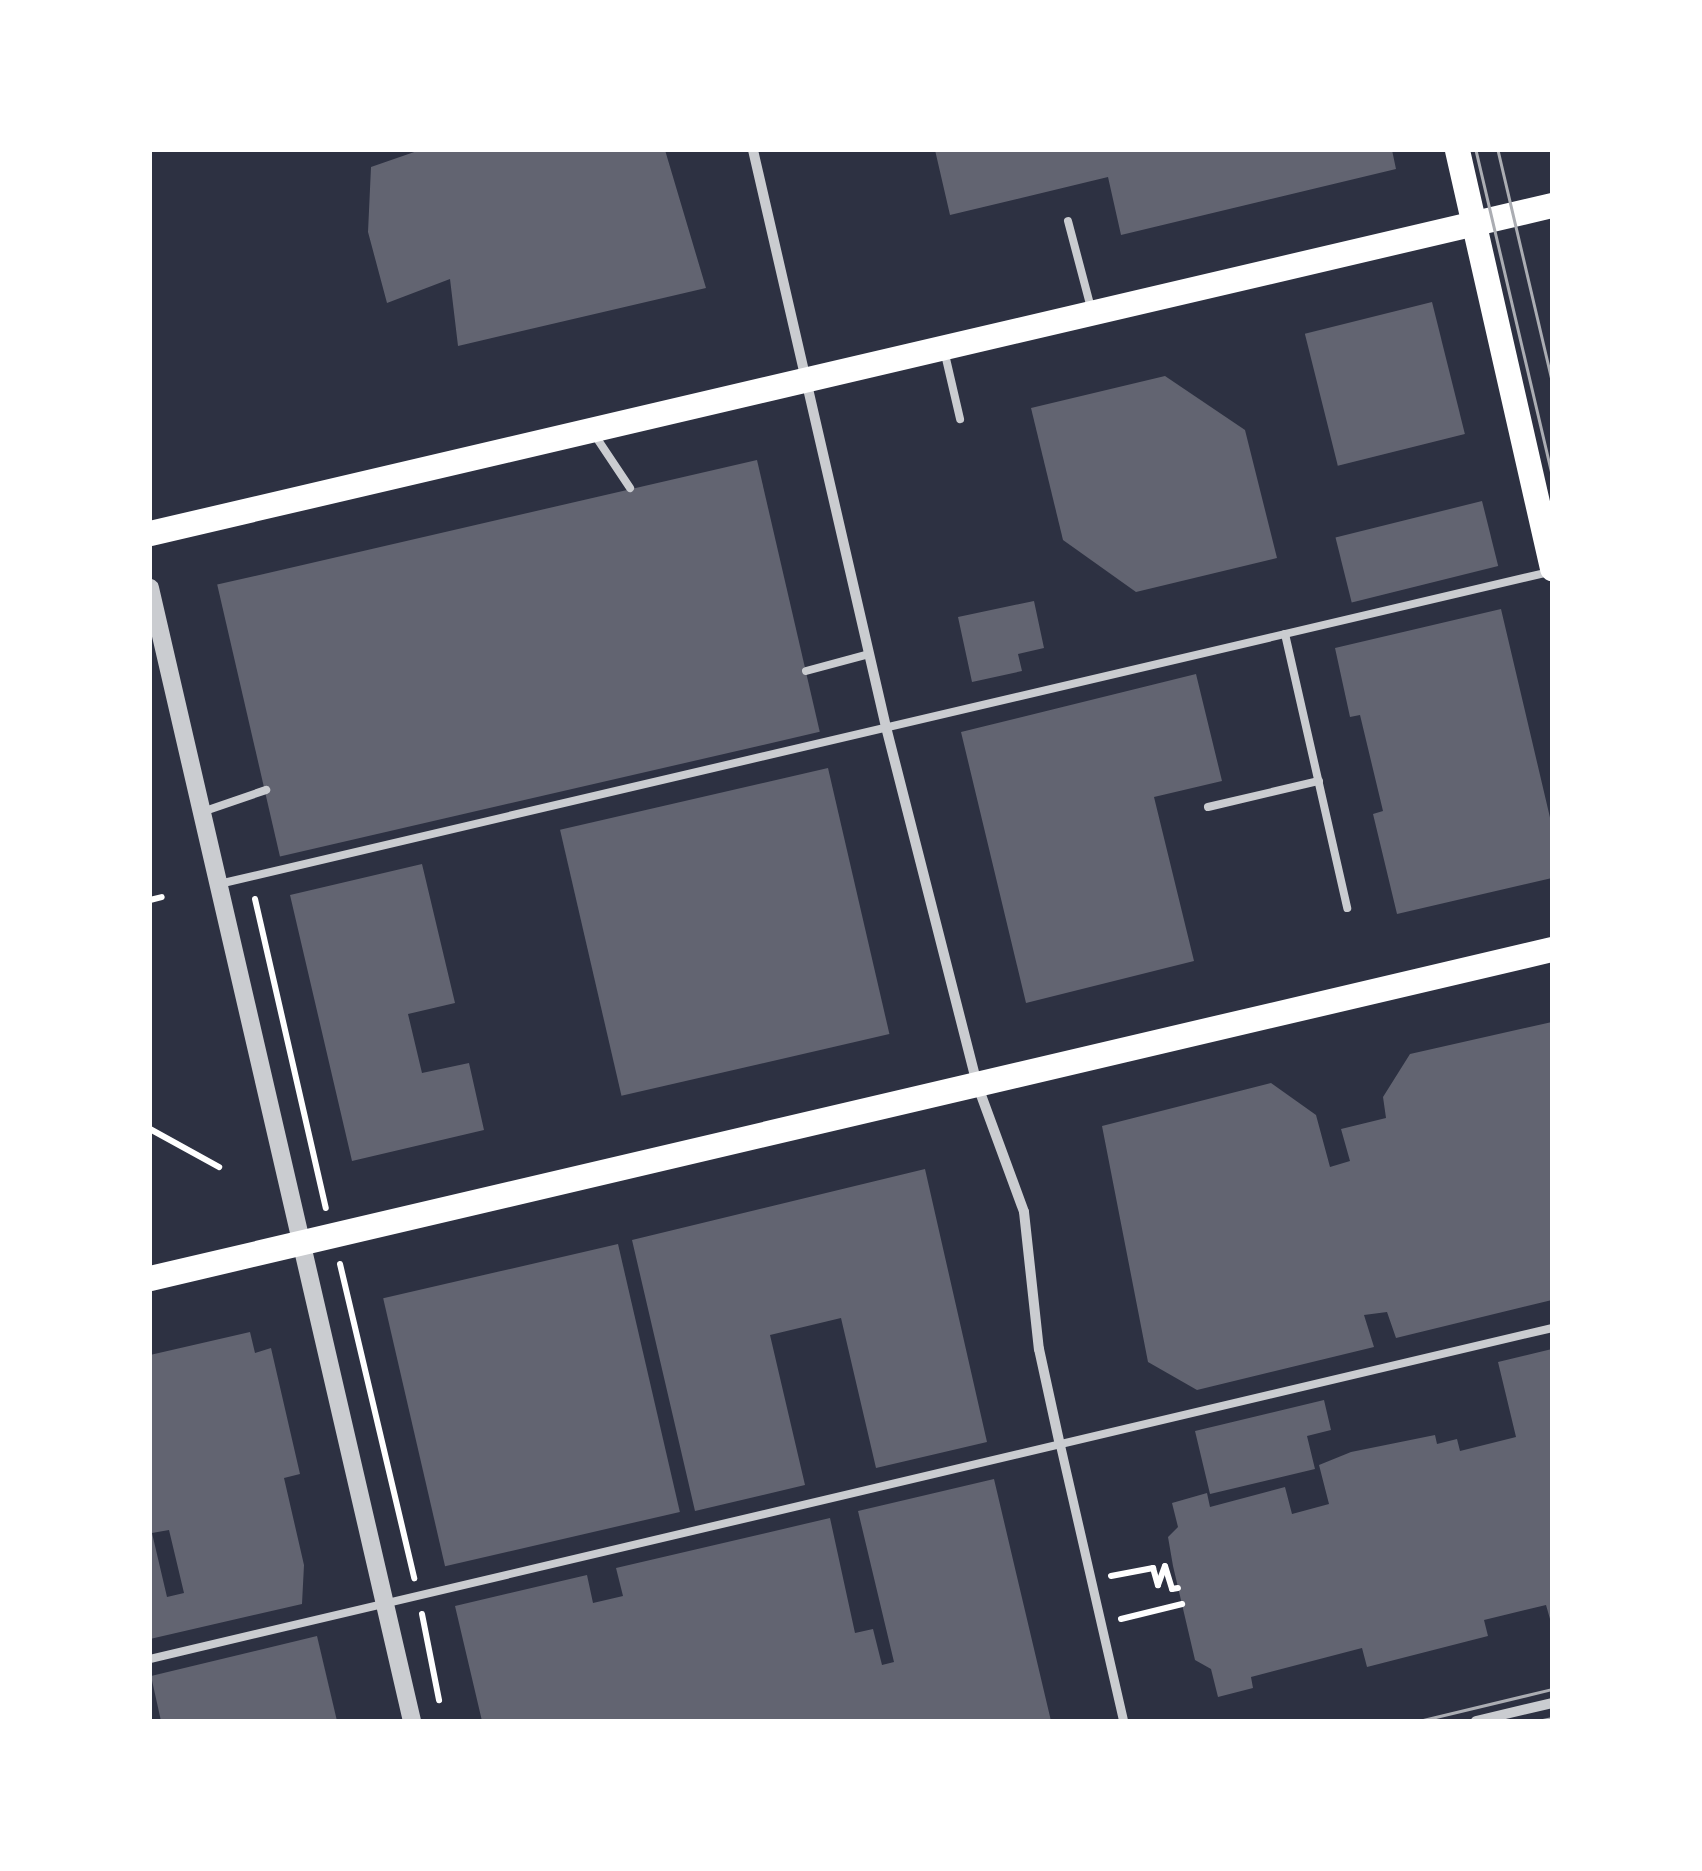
<!DOCTYPE html>
<html>
<head>
<meta charset="utf-8">
<style>
	body { margin:0 }
	#map { position:relative; width:1702px; height:1871px; overflow:hidden; background:#2d3142; font-family:"Space Grotesk",sans-serif }
	div>[style] { position:absolute }
	.building>* { inset:0; background:#626471; transform-origin:0 0 }
	.path>* { height:6px; margin:-3px; padding:0 3px; transform-origin:3px; border-radius:3px; background:#fff }
	.service>* { height:8px; margin:-4px; padding:0 4px; transform-origin:4px; border-radius:4px; background:#caccd0 }
	.pedestrian>* { height:9px; margin:-4.5px; padding:0 4.5px; transform-origin:4.5px; border-radius:4.5px; background:#caccd0 }
	.minor>* { height:10px; margin:-5px; padding:0 5px; transform-origin:5px; border-radius:5px; background:#caccd0 }
	.tertiary>* { height:18px; margin:-9px; padding:0 9px; transform-origin:9px; border-radius:9px; background:#caccd0 }
	.primary>* { height:25px; margin:-12.5px; padding:0 12.5px; transform-origin:12.5px; border-radius:12.5px; background:#fff }
	.tram>* { height:2.5px; margin:-1.25px; padding:0 1.25px; transform-origin:1.25px; border-radius:1.25px; background:#abadb3 }
	span { translate:-50% -50%; white-space:nowrap; text-align:center; line-height:1.15; -webkit-text-stroke:9px #fff; paint-order:stroke }
	.frame { position:absolute; inset:0; border:152px solid #fff; pointer-events:none }
</style>
</head>
<body>
<div id="map">
	<div class="building">
		<i style="clip-path:polygon(420px 150px,665px 150px,706px 288px,458px 346px,450px 279px,387px 303px,368px 232px,371px 167px)"></i>
		<i style="clip-path:polygon(935px 150px,1392px 150px,1396px 169px,1121px 235px,1108px 177px,950px 215px)"></i>
		<i style="left:1432px;top:302px;width:136px;height:131px;rotate:76deg"></i>
		<i style="clip-path:polygon(1165px 376px,1245px 430px,1277px 558px,1136px 592px,1063px 540px,1031px 408px)"></i>
		<i style="left:757px;top:460px;width:279px;height:554px;rotate:77deg"></i>
		<i style="left:1482px;top:501px;width:67px;height:151px;rotate:76deg"></i>
		<i style="clip-path:polygon(1034px 601px,1044px 648px,1018px 654px,1022px 671px,972px 682px,958px 617px)"></i>
		<i style="clip-path:polygon(1501px 609px,1552px 826px,1552px 878px,1397px 914px,1373px 814px,1383px 811px,1360px 715px,1350px 717px,1335px 648px)"></i>
		<i style="clip-path:polygon(1196px 674px,1222px 781px,1154px 797px,1194px 961px,1026px 1003px,961px 732px)"></i>
		<i style="left:828px;top:768px;width:273px;height:275px;rotate:77deg"></i>
		<i style="clip-path:polygon(422px 864px,455px 1003px,408px 1014px,422px 1073px,469px 1063px,484px 1130px,352px 1161px,290px 895px)"></i>
		<i style="clip-path:polygon(1552px 1022px,1552px 1300px,1396px 1338px,1387px 1312px,1364px 1315px,1374px 1347px,1197px 1390px,1148px 1362px,1102px 1126px,1271px 1083px,1316px 1115px,1330px 1167px,1350px 1161px,1341px 1129px,1386px 1118px,1383px 1097px,1410px 1054px)"></i>
		<i style="clip-path:polygon(925px 1169px,987px 1442px,876px 1468px,841px 1318px,770px 1335px,805px 1485px,695px 1511px,632px 1240px)"></i>
		<i style="left:618px;top:1244px;width:275px;height:241px;rotate:77deg"></i>
		<i style="clip-path:polygon(evenodd,250px 1332px,255px 1353px,271px 1348px,300px 1474px,284px 1478px,304px 1565px,302px 1604px,150px 1639px,150px 1355px,250px 1332px,169px 1530px,184px 1593px,167px 1597px,152px 1533px,169px 1530px)"></i>
		<i style="clip-path:polygon(1552px 1349px,1552px 1626px,1546px 1605px,1484px 1620px,1488px 1636px,1367px 1667px,1362px 1648px,1251px 1677px,1253px 1688px,1218px 1697px,1211px 1669px,1195px 1660px,1173px 1566px,1168px 1537px,1178px 1527px,1172px 1503px,1207px 1493px,1210px 1507px,1285px 1487px,1292px 1514px,1329px 1504px,1319px 1465px,1351px 1452px,1435px 1435px,1437px 1444px,1457px 1439px,1460px 1451px,1516px 1437px,1498px 1362px)"></i>
		<i style="clip-path:polygon(1324px 1400px,1331px 1430px,1307px 1436px,1315px 1469px,1210px 1494px,1195px 1431px)"></i>
		<i style="clip-path:polygon(994px 1479px,1051px 1721px,482px 1721px,455px 1606px,587px 1575px,593px 1603px,623px 1596px,616px 1568px,830px 1518px,855px 1633px,873px 1629px,882px 1665px,894px 1662px,858px 1511px)"></i>
		<i style="clip-path:polygon(317px 1636px,337px 1721px,161px 1721px,151px 1676px)"></i>
	</div>
	<div class="path">
		<i style="left:255px;top:899px;width:317px;rotate:77.1deg"></i>
		<i style="left:150px;top:900px;width:12px;rotate:-14deg"></i>
		<i style="left:150px;top:1129px;width:79px;rotate:28.8deg"></i>
		<i style="left:340px;top:1264px;width:323px;rotate:76.7deg"></i>
		<i style="left:1111px;top:1576px;width:43px;rotate:-10.8deg"></i>
		<i style="left:1153px;top:1568px;width:18px;rotate:74deg"></i>
		<i style="left:1158px;top:1585px;width:20px;rotate:-70deg"></i>
		<i style="left:1165px;top:1566px;width:24px;rotate:73deg"></i>
		<i style="left:1172px;top:1589px;width:6px;rotate:-9deg"></i>
		<i style="left:422px;top:1614px;width:88px;rotate:78.8deg"></i>
		<i style="left:1121px;top:1619px;width:63px;rotate:-13.8deg"></i>
	</div>
	<div class="service">
		<i style="left:1068px;top:221px;width:90px;rotate:75.2deg"></i>
		<i style="left:944px;top:350px;width:71px;rotate:76.9deg"></i>
		<i style="left:594px;top:434px;width:65px;rotate:56.3deg"></i>
		<i style="left:1285px;top:634px;width:281px;rotate:77.2deg"></i>
		<i style="left:806px;top:671px;width:65px;rotate:-15.1deg"></i>
		<i style="left:1208px;top:807px;width:114px;rotate:-13.2deg"></i>
		<i style="left:202px;top:812px;width:68px;rotate:-19deg"></i>
		<i style="left:219px;top:884px;width:1366px;rotate:-13.2deg"></i>
		<i style="left:150px;top:1659px;width:1441px;rotate:-13.28deg"></i>
	</div>
	<div class="pedestrian">
		<i style="left:1060px;top:1445px;width:283px;rotate:77.1deg"></i>
	</div>
	<div class="minor">
		<i style="left:753px;top:150px;width:592px;rotate:77.02deg"></i>
		<i style="left:886px;top:727px;width:368px;rotate:75.7deg"></i>
		<i style="left:977px;top:1084px;width:136px;rotate:69.8deg"></i>
		<i style="left:1024px;top:1212px;width:138px;rotate:83.8deg"></i>
		<i style="left:1039px;top:1349px;width:98px;rotate:77.7deg"></i>
		<i style="left:1476px;top:1721px;width:78px;rotate:-13.3deg"></i>
	</div>
	<div class="tertiary">
		<i style="left:150px;top:588px;width:1163px;rotate:76.98deg"></i>
	</div>
	<div class="primary">
		<i style="left:1457px;top:150px;width:429px;rotate:77.2deg"></i>
		<i style="left:150px;top:533px;width:1440px;rotate:-13.17deg"></i>
		<i style="left:150px;top:1278px;width:1440px;rotate:-13.21deg"></i>
	</div>
	<div class="tram">
		<i style="left:1476px;top:150px;width:332px;rotate:76.8deg"></i>
		<i style="left:1498px;top:150px;width:237px;rotate:76.8deg"></i>
		<i style="left:1419px;top:1721px;width:137px;rotate:-13.5deg"></i>
		<i style="left:1538px;top:1721px;width:14px;rotate:-12deg"></i>
	</div>
	<div class="frame"></div>
</div>
</body>
</html>
